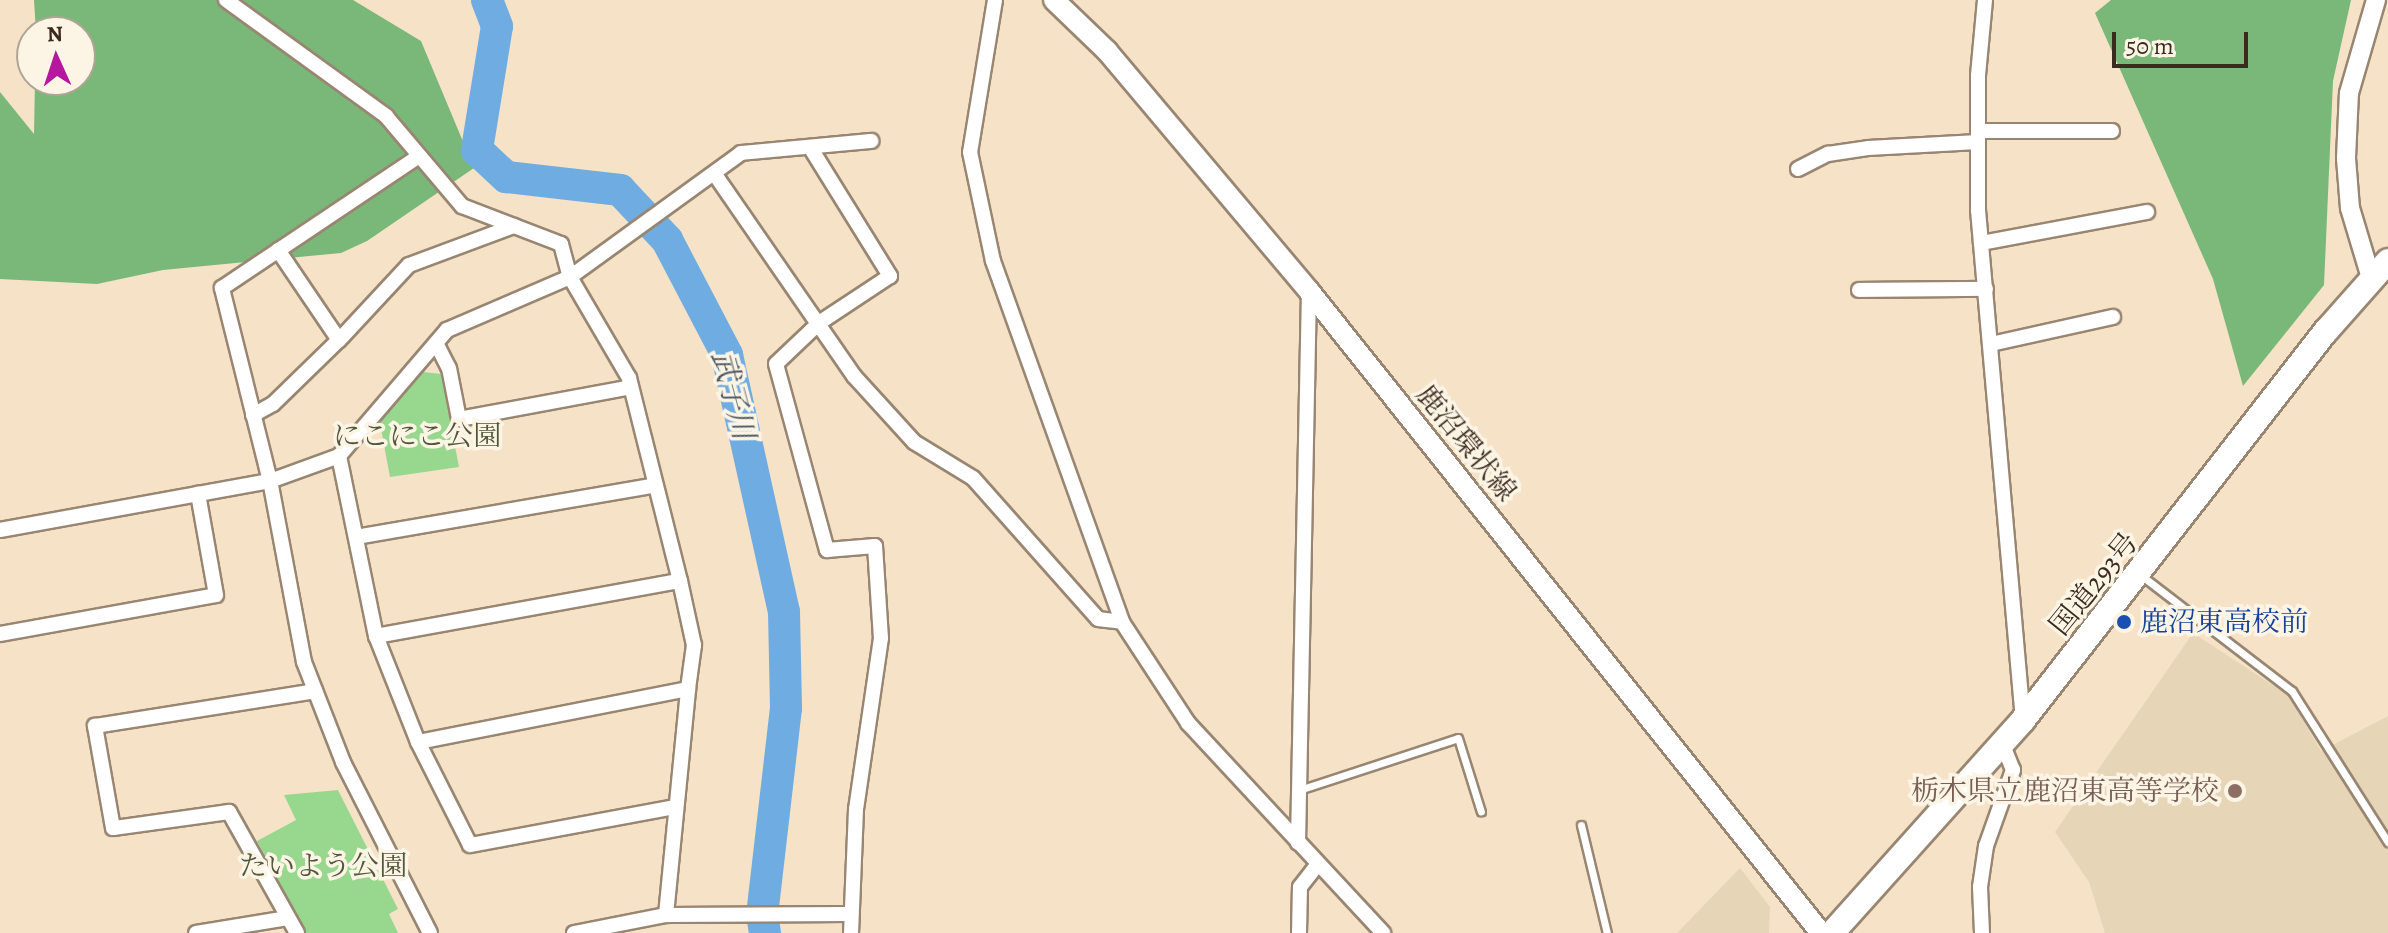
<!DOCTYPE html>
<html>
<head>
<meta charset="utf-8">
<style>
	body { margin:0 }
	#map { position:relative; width:2388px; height:933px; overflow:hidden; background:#f6e2c6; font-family:Alegreya,"Noto Serif JP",serif }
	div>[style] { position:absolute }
	.built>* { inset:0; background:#e6d6b7 }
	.green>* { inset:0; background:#98d88e }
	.forest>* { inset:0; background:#7ab879 }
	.river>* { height:32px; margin:-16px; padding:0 16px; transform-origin:16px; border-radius:16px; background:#6face1 }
	.roads { filter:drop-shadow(2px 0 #988672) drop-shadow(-2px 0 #988672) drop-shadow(0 2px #988672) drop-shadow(0 -2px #988672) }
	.service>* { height:7px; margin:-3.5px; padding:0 3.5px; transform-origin:3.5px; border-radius:3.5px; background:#fff }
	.minor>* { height:14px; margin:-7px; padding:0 7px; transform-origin:7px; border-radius:7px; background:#fff }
	.tertiary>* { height:18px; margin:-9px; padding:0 9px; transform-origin:9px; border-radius:9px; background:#fff }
	.secondary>* { height:20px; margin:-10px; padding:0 10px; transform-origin:10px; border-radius:10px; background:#fff }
	.trunk>* { height:24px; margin:-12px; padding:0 12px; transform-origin:12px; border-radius:12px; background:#fff }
	.dots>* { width:22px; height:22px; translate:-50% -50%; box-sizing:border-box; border:4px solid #fcf5e5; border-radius:50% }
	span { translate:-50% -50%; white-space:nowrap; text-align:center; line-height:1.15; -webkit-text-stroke:7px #fcf5e5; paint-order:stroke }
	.park-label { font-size:28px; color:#52563a }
	.street-label { font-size:28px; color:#3b2a1e }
	.transit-label { font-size:28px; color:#164399 }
	.left { translate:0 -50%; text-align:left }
	.education-label { font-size:28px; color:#785e54 }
	.right { translate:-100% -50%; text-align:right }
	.water-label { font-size:30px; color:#4d5862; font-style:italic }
	.north { position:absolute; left:16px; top:16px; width:80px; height:80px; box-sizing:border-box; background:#fcf5e5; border:2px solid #afa495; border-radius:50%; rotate:357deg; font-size:22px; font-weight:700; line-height:32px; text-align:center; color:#3b2a1e }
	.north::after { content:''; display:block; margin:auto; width:28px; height:36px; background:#b5179e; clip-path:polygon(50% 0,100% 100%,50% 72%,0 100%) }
	.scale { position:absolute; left:2112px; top:32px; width:136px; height:36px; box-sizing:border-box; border:4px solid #3b2a1e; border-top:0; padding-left:10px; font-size:24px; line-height:28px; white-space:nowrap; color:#3b2a1e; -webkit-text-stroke:6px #fcf5e5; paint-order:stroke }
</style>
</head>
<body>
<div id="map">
	<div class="built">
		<i style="clip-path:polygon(2193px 633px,2288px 695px,2321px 751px,2388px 716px,2388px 933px,2105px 933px,2089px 882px,2055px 832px)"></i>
		<i style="clip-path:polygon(1740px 868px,1770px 907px,1769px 933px,1677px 933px)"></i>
	</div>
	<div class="green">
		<i style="clip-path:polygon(423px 372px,441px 374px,459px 467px,390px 477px,379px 418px)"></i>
		<i style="clip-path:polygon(338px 790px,398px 909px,389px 914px,398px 933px,304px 933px,257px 841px,296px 820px,284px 795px)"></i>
	</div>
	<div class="forest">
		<i style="clip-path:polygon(34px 0,353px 0,421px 41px,474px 168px,367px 241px,341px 253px,163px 270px,97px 284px,0 279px,0 92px,34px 134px,35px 80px,80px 80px,80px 32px,36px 32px)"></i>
		<i style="clip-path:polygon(2111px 0,2351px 0,2333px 81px,2324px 285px,2243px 386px,2213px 279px,2095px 13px)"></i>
	</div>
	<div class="river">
		<i style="left:487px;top:0;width:28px;rotate:69deg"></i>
		<i style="left:497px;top:26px;width:126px;rotate:99.2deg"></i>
		<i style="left:477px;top:150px;width:40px;rotate:43deg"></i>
		<i style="left:506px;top:177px;width:115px;rotate:6.5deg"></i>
		<i style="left:620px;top:190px;width:69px;rotate:46.8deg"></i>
		<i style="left:667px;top:240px;width:130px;rotate:62.4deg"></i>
		<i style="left:727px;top:355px;width:263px;rotate:77.5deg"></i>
		<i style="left:784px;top:612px;width:96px;rotate:88.8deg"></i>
		<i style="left:786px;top:708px;width:207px;rotate:96.6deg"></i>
		<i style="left:762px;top:914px;width:19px;rotate:81deg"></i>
	</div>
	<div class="roads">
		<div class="service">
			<i style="left:2142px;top:576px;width:189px;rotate:37.5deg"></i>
			<i style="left:2292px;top:691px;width:179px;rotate:57.6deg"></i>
			<i style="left:1299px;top:790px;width:167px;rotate:-18.1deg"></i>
			<i style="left:1458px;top:738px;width:77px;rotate:72.7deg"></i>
			<i style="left:1581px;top:825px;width:111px;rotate:76.5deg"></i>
		</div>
		<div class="minor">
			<i style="left:226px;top:0;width:198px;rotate:35.9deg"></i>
			<i style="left:386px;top:116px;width:118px;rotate:49.8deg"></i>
			<i style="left:462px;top:206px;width:106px;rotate:21deg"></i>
			<i style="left:561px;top:244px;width:34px;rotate:75deg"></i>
			<i style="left:570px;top:277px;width:117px;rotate:59.7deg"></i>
			<i style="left:629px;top:378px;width:209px;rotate:75.9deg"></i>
			<i style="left:995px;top:0;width:154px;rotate:99.3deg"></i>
			<i style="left:970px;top:152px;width:111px;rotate:78.1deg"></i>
			<i style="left:993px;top:261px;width:383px;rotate:70.3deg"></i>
			<i style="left:1122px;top:622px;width:121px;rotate:56.8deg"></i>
			<i style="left:1188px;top:723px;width:287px;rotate:47.1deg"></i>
			<i style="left:1985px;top:0;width:76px;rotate:95.3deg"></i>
			<i style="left:1978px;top:76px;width:134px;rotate:90deg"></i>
			<i style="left:1978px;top:210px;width:512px;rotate:84.96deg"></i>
			<i style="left:1978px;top:131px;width:134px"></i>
			<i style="left:810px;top:147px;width:152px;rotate:58.2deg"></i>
			<i style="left:890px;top:276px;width:85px;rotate:146.5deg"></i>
			<i style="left:819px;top:323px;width:59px;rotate:136.4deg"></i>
			<i style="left:776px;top:364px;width:193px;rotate:74.7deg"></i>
			<i style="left:827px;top:550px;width:48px;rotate:-4.8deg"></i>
			<i style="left:875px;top:546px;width:92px;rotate:86.3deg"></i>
			<i style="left:881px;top:638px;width:173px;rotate:98.3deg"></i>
			<i style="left:856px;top:809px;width:124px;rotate:92.3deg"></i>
			<i style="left:1798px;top:169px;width:34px;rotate:-27deg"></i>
			<i style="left:1828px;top:154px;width:40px;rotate:-8.5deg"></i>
			<i style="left:1868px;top:148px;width:110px;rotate:-3.1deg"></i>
			<i style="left:716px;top:176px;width:243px;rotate:55.4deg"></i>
			<i style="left:854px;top:376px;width:89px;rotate:47.7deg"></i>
			<i style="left:914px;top:442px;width:69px;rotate:31.4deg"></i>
			<i style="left:973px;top:478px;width:188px;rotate:48.4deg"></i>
			<i style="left:1098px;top:619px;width:24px;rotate:7deg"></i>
			<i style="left:1981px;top:243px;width:169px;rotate:-10.6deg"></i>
			<i style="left:278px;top:250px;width:109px;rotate:55.9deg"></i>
			<i style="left:1859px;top:290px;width:127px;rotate:-0.5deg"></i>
			<i style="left:436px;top:343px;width:28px;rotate:63deg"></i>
			<i style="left:449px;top:368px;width:52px;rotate:78.9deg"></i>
			<i style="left:459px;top:419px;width:175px;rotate:-10.5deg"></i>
			<i style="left:1991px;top:344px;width:125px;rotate:-12.5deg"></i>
			<i style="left:253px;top:415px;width:23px;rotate:-29deg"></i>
			<i style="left:273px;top:404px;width:96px;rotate:-44.2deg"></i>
			<i style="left:342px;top:337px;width:98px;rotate:-47.1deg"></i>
			<i style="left:409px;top:265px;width:112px;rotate:-20.4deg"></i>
			<i style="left:339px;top:456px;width:184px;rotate:78.4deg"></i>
			<i style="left:0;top:530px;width:274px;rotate:-10.3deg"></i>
			<i style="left:270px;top:481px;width:199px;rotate:-104deg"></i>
			<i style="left:222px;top:288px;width:237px;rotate:-33.8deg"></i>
			<i style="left:356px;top:537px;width:304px;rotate:-9.8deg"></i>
			<i style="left:0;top:634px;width:219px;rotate:-10.2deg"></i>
			<i style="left:216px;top:595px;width:103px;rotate:-100.1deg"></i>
			<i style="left:418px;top:742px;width:115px;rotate:63.2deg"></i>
			<i style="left:470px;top:845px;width:209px;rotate:-10.5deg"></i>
			<i style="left:1298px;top:843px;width:552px;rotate:-88.86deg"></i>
			<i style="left:666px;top:915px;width:227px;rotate:-84.4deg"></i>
			<i style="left:688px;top:689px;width:275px;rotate:168.9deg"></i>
			<i style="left:418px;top:742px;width:114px;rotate:-111.6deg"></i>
			<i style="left:376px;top:636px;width:309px;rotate:-10.3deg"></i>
			<i style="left:680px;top:581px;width:66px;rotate:77.7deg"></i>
			<i style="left:694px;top:645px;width:44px;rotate:97.8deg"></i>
			<i style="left:196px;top:933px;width:93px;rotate:-9.3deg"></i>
			<i style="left:297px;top:933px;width:139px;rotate:-119.3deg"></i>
			<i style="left:229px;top:812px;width:117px;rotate:172.1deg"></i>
			<i style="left:113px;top:828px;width:104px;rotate:-100deg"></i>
			<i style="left:95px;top:726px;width:223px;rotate:-9deg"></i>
			<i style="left:430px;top:933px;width:192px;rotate:-117deg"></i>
			<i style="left:343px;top:762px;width:107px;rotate:-111.3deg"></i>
			<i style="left:304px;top:662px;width:184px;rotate:-100.6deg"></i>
			<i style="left:270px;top:481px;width:73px;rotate:-19.9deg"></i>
			<i style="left:339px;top:456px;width:166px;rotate:-49.4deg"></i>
			<i style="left:447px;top:330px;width:134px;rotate:-23.3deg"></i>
			<i style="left:570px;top:277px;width:211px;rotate:-35.9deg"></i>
			<i style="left:741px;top:153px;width:131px;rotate:-5.3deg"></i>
			<i style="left:574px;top:933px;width:94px;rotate:-11.1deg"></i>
			<i style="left:666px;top:915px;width:183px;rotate:-0.3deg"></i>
			<i style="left:1299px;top:933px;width:46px;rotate:-88.8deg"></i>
			<i style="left:1300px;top:887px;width:29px;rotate:-52deg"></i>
			<i style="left:1982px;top:933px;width:46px;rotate:-92.5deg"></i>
			<i style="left:1980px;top:887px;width:41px;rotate:-81.7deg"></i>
			<i style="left:1986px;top:846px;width:81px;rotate:-70.4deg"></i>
			<i style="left:2013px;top:770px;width:29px;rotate:-112deg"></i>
		</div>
		<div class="tertiary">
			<i style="left:2371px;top:278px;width:73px;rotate:-106.7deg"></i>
			<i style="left:2350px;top:208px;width:50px;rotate:-94.6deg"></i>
			<i style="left:2346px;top:158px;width:65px;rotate:-87.4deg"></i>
			<i style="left:2349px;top:93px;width:97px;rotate:-73.8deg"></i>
		</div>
		<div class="secondary">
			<i style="left:1054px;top:0;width:74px;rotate:43.9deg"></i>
			<i style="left:1107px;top:51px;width:314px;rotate:49.9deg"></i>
			<i style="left:1309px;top:291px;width:821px;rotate:51.43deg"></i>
		</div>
		<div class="trunk">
			<i style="left:1832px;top:933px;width:286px;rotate:-48.1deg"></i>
			<i style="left:2023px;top:720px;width:494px;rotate:-52.1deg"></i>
			<i style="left:2327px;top:330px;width:92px;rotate:-48.5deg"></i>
		</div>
	</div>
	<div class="dots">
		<i style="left:2124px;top:622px;background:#1a4fb4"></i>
		<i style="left:2235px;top:791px;background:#8d6e63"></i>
	</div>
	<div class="park-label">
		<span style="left:417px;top:436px">にこにこ公園</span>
		<span style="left:323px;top:866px">たいよう公園</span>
	</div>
	<div class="street-label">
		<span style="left:1466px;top:443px;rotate:51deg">鹿沼環状線</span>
		<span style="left:2094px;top:584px;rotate:-51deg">国道293号</span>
	</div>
	<div class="transit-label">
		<span class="left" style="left:2140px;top:622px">鹿沼東高校前</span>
	</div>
	<div class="education-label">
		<span class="right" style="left:2219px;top:791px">栃木県立鹿沼東高等学校</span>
	</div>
	<div class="water-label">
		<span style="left:733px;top:395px;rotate:75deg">武子川</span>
	</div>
	<div class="north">N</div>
	<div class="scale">50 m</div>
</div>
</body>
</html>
